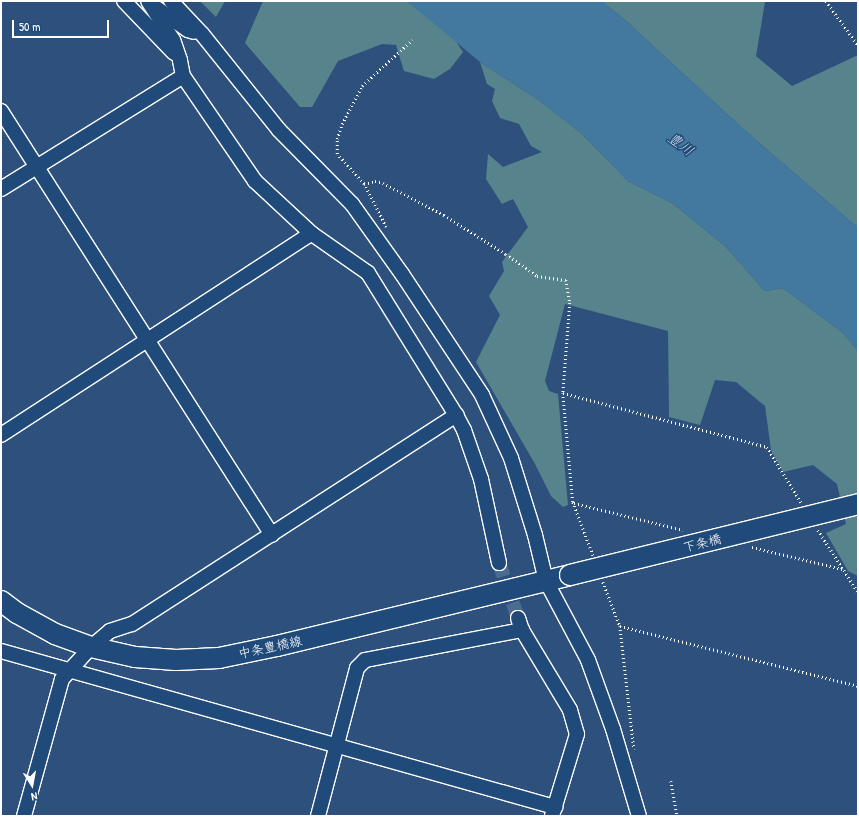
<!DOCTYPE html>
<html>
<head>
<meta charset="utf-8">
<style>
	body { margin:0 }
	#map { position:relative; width:859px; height:817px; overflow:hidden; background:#2d517c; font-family:"Patrick Hand","Klee One",sans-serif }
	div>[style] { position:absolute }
	.green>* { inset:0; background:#56838c }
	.water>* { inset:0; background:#43799f }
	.street-tunnel>* { height:14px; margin-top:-7px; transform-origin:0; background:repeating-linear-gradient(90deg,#4c6b90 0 14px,transparent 0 21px) }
	.path>* { height:2.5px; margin-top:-1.25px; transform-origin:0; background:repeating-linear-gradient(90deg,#fff 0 1px,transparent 0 4px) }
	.roads { filter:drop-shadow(1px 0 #fff) drop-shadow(-1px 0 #fff) drop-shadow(0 1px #fff) drop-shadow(0 -1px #fff) }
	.street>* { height:14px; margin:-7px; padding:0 7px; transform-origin:7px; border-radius:7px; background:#1f4a7a }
	.secondary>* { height:20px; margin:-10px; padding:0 10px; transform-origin:10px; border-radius:10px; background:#1f4a7a }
	.bridges { filter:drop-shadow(1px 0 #fff) drop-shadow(-1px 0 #fff) drop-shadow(0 1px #fff) drop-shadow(0 -1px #fff) }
	.secondary-bridge>* { height:20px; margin:-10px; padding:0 10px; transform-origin:10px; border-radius:10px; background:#1f4a7a }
	span { translate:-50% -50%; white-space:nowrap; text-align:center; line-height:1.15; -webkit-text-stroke:3px #1f4a7a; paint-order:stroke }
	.street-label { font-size:13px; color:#fff }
	.water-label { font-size:14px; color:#d0dee7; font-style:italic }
	.frame { position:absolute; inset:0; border:2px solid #fff; pointer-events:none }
	.north { position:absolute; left:12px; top:765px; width:40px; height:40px; -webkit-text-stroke:3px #1f4a7a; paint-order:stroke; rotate:169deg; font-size:11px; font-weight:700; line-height:16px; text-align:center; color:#fff }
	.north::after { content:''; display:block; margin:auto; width:14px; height:18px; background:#fff; clip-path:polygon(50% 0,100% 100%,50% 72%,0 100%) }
	.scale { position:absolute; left:12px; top:20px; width:97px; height:18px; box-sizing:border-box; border:2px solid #fff; border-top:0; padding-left:5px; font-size:12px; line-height:14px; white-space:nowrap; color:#fff; -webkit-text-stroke:3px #1f4a7a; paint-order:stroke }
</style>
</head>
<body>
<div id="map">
	<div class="green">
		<i style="clip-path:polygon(200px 1px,225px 1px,216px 17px)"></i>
		<i style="clip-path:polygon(263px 1px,407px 1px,455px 40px,463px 52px,450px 69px,434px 79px,404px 71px,396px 45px,382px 44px,338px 61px,312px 107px,300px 107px,245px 43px)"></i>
		<i style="clip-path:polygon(601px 1px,765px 2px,756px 56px,792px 86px,858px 55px,858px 228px,741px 127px,624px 19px)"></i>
		<i style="clip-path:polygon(480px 62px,540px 101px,581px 133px,628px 181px,672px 203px,725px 246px,765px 291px,783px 288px,843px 333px,858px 351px,858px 576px,848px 571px,826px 533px,846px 524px,837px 484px,813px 465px,783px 472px,771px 450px,765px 406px,736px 382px,715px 380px,700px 425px,669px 417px,668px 331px,565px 304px,545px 381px,549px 391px,558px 394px,568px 505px,563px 507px,551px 496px,535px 464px,476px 362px,500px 315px,489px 296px,504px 271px,502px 262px,528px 227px,513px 199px,502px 204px,486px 179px,488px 154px,503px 167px,542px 152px,531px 146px,519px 124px,500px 118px,492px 101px,495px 89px,487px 84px)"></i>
	</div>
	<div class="water">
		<i style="clip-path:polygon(407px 1px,601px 1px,624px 19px,741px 127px,858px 228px,858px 351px,843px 333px,783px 288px,765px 291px,725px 246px,672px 203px,628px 181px,581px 133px,540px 101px,480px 62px)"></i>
	</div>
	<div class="street-tunnel">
		<i style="left:499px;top:563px;width:58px;rotate:70.9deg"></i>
	</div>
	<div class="path">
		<i style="left:826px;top:1px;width:54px;rotate:54deg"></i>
		<i style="left:364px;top:184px;width:11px;rotate:-15deg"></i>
		<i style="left:375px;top:181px;width:8px;rotate:14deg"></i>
		<i style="left:383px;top:183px;width:69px;rotate:27.7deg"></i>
		<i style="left:444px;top:215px;width:73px;rotate:32.2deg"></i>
		<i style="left:506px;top:254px;width:38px;rotate:35deg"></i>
		<i style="left:537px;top:276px;width:29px;rotate:8deg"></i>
		<i style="left:566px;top:280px;width:23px;rotate:80deg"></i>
		<i style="left:570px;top:303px;width:90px;rotate:94.4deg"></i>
		<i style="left:563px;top:393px;width:109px;rotate:84.8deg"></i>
		<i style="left:573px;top:502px;width:57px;rotate:69.3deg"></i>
		<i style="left:386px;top:227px;width:48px;rotate:-117.1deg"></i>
		<i style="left:364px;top:184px;width:40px;rotate:-132deg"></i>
		<i style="left:337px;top:154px;width:15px;rotate:-90deg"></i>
		<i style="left:337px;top:139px;width:16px;rotate:-72deg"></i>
		<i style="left:342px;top:124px;width:43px;rotate:-62.2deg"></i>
		<i style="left:362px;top:86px;width:68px;rotate:-42.6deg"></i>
		<i style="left:563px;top:393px;width:211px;rotate:14.8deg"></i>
		<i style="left:767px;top:447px;width:65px;rotate:58.3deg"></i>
		<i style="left:574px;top:503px;width:112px;rotate:13.9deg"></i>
		<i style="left:818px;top:530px;width:74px;rotate:57.2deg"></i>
		<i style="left:752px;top:547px;width:93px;rotate:13.7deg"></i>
		<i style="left:603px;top:582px;width:47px;rotate:68.9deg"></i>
		<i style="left:620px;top:626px;width:124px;rotate:83.5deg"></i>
		<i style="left:620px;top:626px;width:245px;rotate:14.1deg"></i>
		<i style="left:671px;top:781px;width:36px;rotate:80deg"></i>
	</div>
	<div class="roads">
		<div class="street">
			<i style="left:124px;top:1px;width:72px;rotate:46.1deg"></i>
			<i style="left:171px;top:1px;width:45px;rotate:46.8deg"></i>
			<i style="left:202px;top:34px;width:123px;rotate:51.3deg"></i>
			<i style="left:279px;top:130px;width:104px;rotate:45.4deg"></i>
			<i style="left:352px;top:204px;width:86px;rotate:54.5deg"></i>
			<i style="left:402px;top:274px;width:145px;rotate:56.5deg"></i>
			<i style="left:482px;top:395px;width:69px;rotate:65.3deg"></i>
			<i style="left:511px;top:458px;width:81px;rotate:72.7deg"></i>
			<i style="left:535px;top:535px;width:47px;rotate:76.6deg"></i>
			<i style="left:546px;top:581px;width:89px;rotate:62deg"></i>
			<i style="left:588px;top:660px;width:73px;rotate:70.1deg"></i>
			<i style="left:613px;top:729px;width:91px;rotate:73.4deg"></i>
			<i style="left:155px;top:7px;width:40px;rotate:34.9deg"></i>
			<i style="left:188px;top:30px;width:6px;rotate:18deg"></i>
			<i style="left:1px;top:111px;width:503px;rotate:57.42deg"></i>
			<i style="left:1px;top:189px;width:214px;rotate:-31.8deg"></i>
			<i style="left:183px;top:76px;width:16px;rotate:-101deg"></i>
			<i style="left:180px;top:60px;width:21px;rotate:-109deg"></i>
			<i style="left:173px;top:40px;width:46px;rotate:-122.7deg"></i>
			<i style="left:456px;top:415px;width:17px;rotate:62deg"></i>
			<i style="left:464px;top:430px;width:52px;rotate:70.9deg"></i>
			<i style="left:481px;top:479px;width:86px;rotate:77.9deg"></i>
			<i style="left:1px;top:435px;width:361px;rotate:-33deg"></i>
			<i style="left:304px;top:238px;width:9px;rotate:-27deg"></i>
			<i style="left:518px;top:618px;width:13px;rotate:72deg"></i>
			<i style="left:522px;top:630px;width:93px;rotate:59deg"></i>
			<i style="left:570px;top:710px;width:25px;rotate:74deg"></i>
			<i style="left:577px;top:734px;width:86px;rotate:107deg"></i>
			<i style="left:1px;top:651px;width:576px;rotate:15.73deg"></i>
			<i style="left:24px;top:816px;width:142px;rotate:-74.5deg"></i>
			<i style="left:62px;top:679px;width:43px;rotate:-47.8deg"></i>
			<i style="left:91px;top:647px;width:25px;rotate:-40deg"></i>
			<i style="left:110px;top:631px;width:23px;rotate:-18deg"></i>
			<i style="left:132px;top:624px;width:386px;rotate:-32.8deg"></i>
			<i style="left:456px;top:415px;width:167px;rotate:-121.8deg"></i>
			<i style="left:368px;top:273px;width:68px;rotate:-145.1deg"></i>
			<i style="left:312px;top:234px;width:78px;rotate:-137.1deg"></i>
			<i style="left:255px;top:181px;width:127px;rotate:-124.4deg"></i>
			<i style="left:318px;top:816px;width:153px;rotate:-75.2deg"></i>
			<i style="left:357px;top:668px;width:11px;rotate:-45deg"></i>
			<i style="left:365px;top:660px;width:160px;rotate:-10.8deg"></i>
		</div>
		<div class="secondary">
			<i style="left:1px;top:601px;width:20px;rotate:37deg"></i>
			<i style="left:17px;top:613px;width:43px;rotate:28.9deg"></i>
			<i style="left:55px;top:634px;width:38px;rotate:20deg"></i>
			<i style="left:91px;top:647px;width:45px;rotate:12.8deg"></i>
			<i style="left:135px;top:657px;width:41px;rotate:4.2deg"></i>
			<i style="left:176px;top:660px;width:43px;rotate:-2.7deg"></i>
			<i style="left:219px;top:658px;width:59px;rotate:-11.7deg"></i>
			<i style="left:277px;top:646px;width:301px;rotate:-13.6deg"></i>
		</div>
	</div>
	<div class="bridges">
		<div class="secondary-bridge">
			<i style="left:570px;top:575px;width:297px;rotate:-13.8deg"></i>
		</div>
	</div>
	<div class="street-label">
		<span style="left:702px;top:543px;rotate:-14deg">下条橋</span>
		<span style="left:270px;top:647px;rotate:-12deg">中条豊橋線</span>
	</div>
	<div class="water-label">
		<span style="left:681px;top:144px;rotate:37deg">豊川</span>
	</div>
	<div class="frame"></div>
	<div class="north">N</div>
	<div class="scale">50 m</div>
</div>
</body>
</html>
